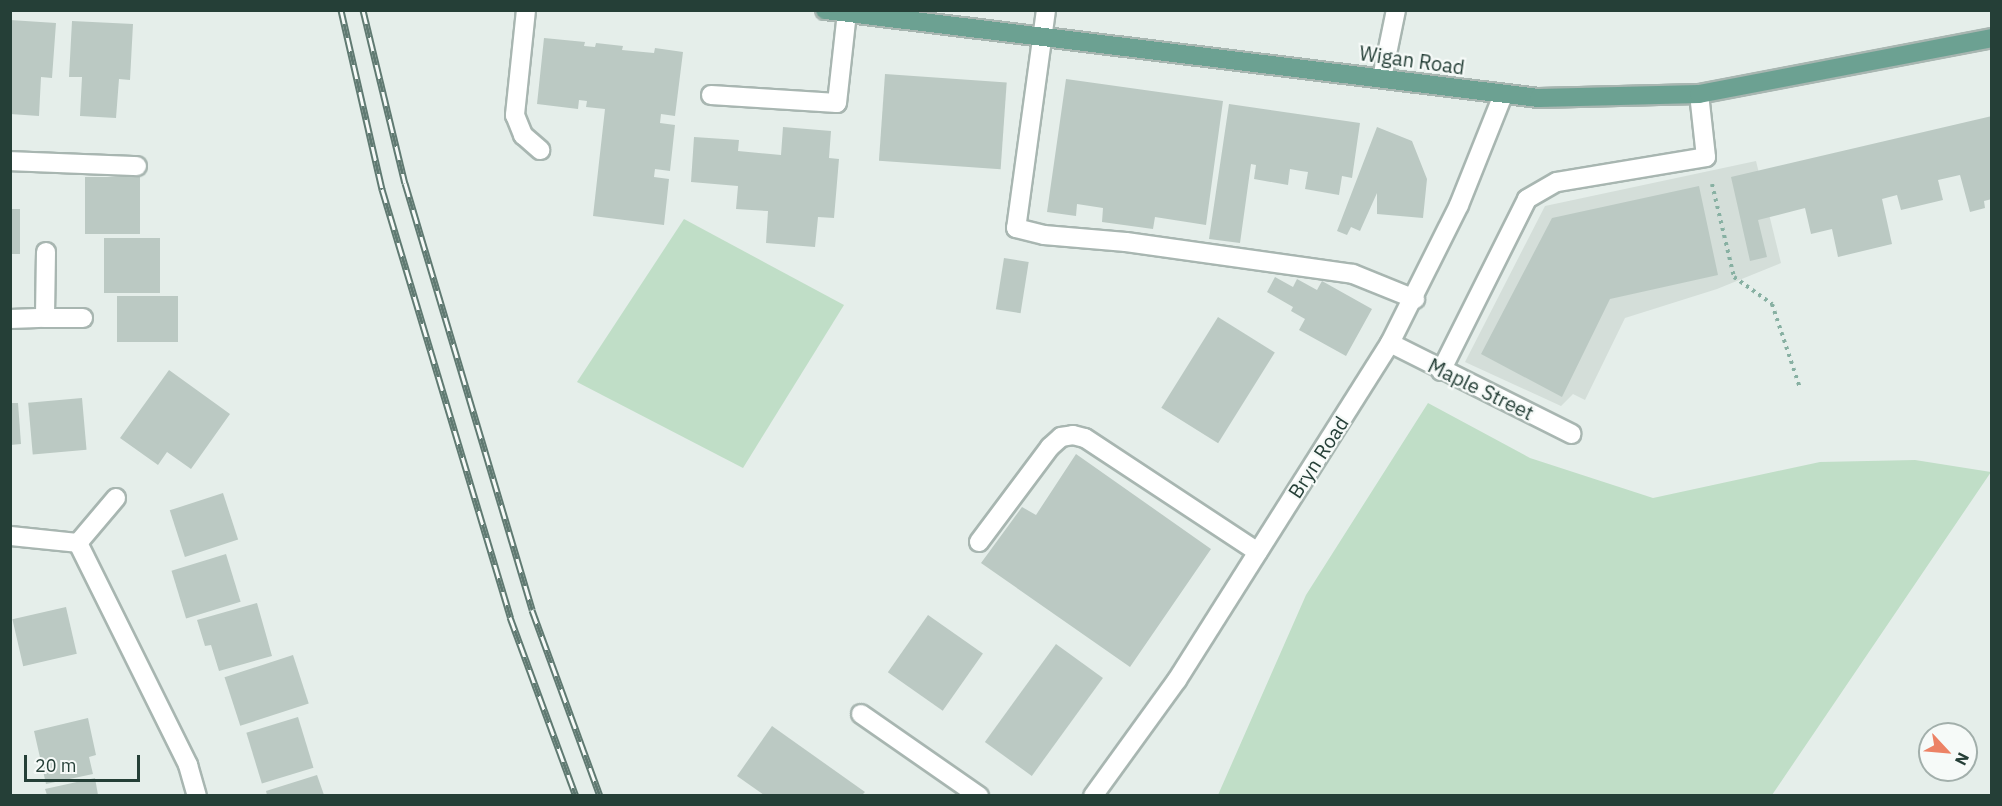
<!DOCTYPE html>
<html>
<head>
<meta charset="utf-8">
<style>
	body { margin:0 }
	#map { position:relative; width:2002px; height:806px; overflow:hidden; background:#e5eeea; font-family:"IBM Plex Sans",sans-serif }
	div>[style] { position:absolute }
	.built>* { inset:0; background:#d4ded9 }
	.green>* { inset:0; background:#c0dec7 }
	.building>* { inset:0; background:#bbc9c3; transform-origin:0 0 }
	.path>* { height:4px; margin-top:-2px; transform-origin:0; background:repeating-linear-gradient(90deg,#87b0a2 0 3px,transparent 0 7.5px) }
	.roads { filter:drop-shadow(2px 0 #a8b6b1) drop-shadow(-2px 0 #a8b6b1) drop-shadow(0 2px #a8b6b1) drop-shadow(0 -2px #a8b6b1) }
	.service>* { height:18px; margin:-9px; padding:0 9px; transform-origin:9px; border-radius:9px; background:#fff }
	.minor>* { height:18px; margin:-9px; padding:0 9px; transform-origin:9px; border-radius:9px; background:#fff }
	.secondary>* { height:18px; margin:-9px; padding:0 9px; transform-origin:9px; border-radius:9px; background:#fff }
	.primary>* { height:18px; margin:-9px; padding:0 9px; transform-origin:9px; border-radius:9px; background:#6ca192 }
	.rail>* { height:7px; margin-top:-3.5px; transform-origin:0; background:repeating-linear-gradient(90deg,#f6faf8 0 14px,#607a72 0 28px); box-sizing:border-box; border-block:2px solid #607a72 }
	span { translate:-50% -50%; white-space:nowrap; text-align:center; line-height:1.15; -webkit-text-stroke:4.5px #f6faf8; paint-order:stroke }
	.street-label { font-size:20px; color:#253f37 }
	.frame { position:absolute; inset:0; border:12px solid #253f37; pointer-events:none }
	.north { position:absolute; left:1918px; top:722px; width:60px; height:60px; box-sizing:border-box; background:#f6faf8; border:2px solid #a2afab; border-radius:50%; rotate:116deg; font-size:16px; font-weight:700; line-height:24px; text-align:center; color:#253f37 }
	.north::after { content:''; display:block; margin:auto; width:21px; height:27px; background:#ec8265; clip-path:polygon(50% 0,100% 100%,50% 72%,0 100%) }
	.scale { position:absolute; left:24px; top:755px; width:116px; height:27px; box-sizing:border-box; border:3px solid #253f37; border-top:0; padding-left:8px; font-size:18px; line-height:21px; white-space:nowrap; color:#253f37; -webkit-text-stroke:4px #f6faf8; paint-order:stroke }
</style>
</head>
<body>
<div id="map">
	<div class="built">
		<i style="clip-path:polygon(1756px 161px,1781px 263px,1717px 289px,1625px 318px,1585px 400px,1573px 394px,1561px 406px,1465px 362px,1545px 206px)"></i>
	</div>
	<div class="green">
		<i style="clip-path:polygon(684px 219px,844px 305px,743px 468px,577px 382px)"></i>
		<i style="clip-path:polygon(1428px 403px,1530px 458px,1653px 498px,1820px 462px,1915px 460px,1991px 472px,1772px 795px,1218px 795px,1306px 595px)"></i>
	</div>
	<div class="building">
		<i style="clip-path:polygon(10px 20px,56px 23px,52px 78px,41px 77px,39px 116px,10px 114px)"></i>
		<i style="clip-path:polygon(72px 21px,133px 24px,130px 80px,119px 79px,116px 118px,80px 116px,82px 77px,69px 77px)"></i>
		<i style="clip-path:polygon(544px 38px,585px 42px,584px 46px,595px 47px,596px 43px,623px 46px,622px 50px,654px 53px,655px 48px,683px 52px,675px 116px,661px 114px,660px 123px,675px 125px,670px 171px,655px 169px,654px 177px,669px 179px,664px 225px,593px 216px,605px 109px,586px 107px,587px 101px,579px 100px,578px 109px,537px 104px)"></i>
		<i style="left:885px;top:74px;width:122px;height:87px;rotate:4deg"></i>
		<i style="clip-path:polygon(1066px 79px,1223px 101px,1206px 225px,1155px 217px,1153px 229px,1102px 222px,1103px 208px,1077px 204px,1076px 216px,1047px 212px)"></i>
		<i style="clip-path:polygon(1229px 104px,1360px 123px,1352px 178px,1342px 176px,1339px 195px,1305px 189px,1308px 172px,1301px 171px,1290px 169px,1288px 185px,1254px 179px,1256px 165px,1251px 164px,1240px 243px,1209px 239px)"></i>
		<i style="clip-path:polygon(1992px 116px,1992px 199px,1984px 201px,1985px 208px,1970px 212px,1960px 175px,1938px 180px,1943px 200px,1901px 210px,1897px 195px,1882px 199px,1892px 244px,1838px 257px,1832px 229px,1811px 234px,1805px 208px,1758px 220px,1767px 257px,1750px 261px,1731px 177px)"></i>
		<i style="clip-path:polygon(783px 127px,831px 131px,829px 158px,839px 159px,834px 218px,818px 217px,815px 247px,766px 243px,768px 211px,736px 209px,738px 186px,691px 182px,694px 137px,739px 140px,738px 151px,781px 155px)"></i>
		<i style="clip-path:polygon(1377px 127px,1412px 141px,1427px 179px,1423px 218px,1377px 214px,1377px 193px,1360px 231px,1351px 227px,1347px 235px,1337px 231px)"></i>
		<i style="left:85px;top:177px;width:55px;height:57px"></i>
		<i style="clip-path:polygon(1699px 186px,1718px 275px,1610px 299px,1562px 397px,1481px 354px,1552px 218px)"></i>
		<i style="left:10px;top:209px;width:10px;height:45px"></i>
		<i style="left:160px;top:238px;width:55px;height:56px;rotate:90deg"></i>
		<i style="left:1004px;top:258px;width:25px;height:52px;rotate:9deg"></i>
		<i style="clip-path:polygon(1275px 277px,1293px 287px,1297px 279px,1317px 290px,1322px 281px,1372px 309px,1346px 356px,1299px 330px,1305px 319px,1291px 311px,1293px 307px,1267px 292px)"></i>
		<i style="left:117px;top:296px;width:61px;height:46px"></i>
		<i style="left:1218px;top:317px;width:67px;height:107px;rotate:32deg"></i>
		<i style="clip-path:polygon(169px 370px,230px 414px,191px 469px,167px 452px,158px 465px,120px 438px)"></i>
		<i style="left:82px;top:398px;width:52px;height:54px;rotate:85deg"></i>
		<i style="clip-path:polygon(10px 403px,18px 403px,21px 444px,10px 445px)"></i>
		<i style="clip-path:polygon(1076px 454px,1211px 549px,1130px 667px,981px 563px,1022px 507px,1036px 515px)"></i>
		<i style="left:223px;top:493px;width:49px;height:56px;rotate:72deg"></i>
		<i style="left:226px;top:554px;width:50px;height:57px;rotate:73deg"></i>
		<i style="clip-path:polygon(257px 603px,272px 656px,219px 671px,211px 645px,205px 646px,197px 620px)"></i>
		<i style="left:66px;top:607px;width:48px;height:55px;rotate:77deg"></i>
		<i style="left:928px;top:615px;width:67px;height:70px;rotate:35deg"></i>
		<i style="left:1056px;top:644px;width:58px;height:121px;rotate:36deg"></i>
		<i style="left:293px;top:655px;width:51px;height:72px;rotate:72deg"></i>
		<i style="left:298px;top:717px;width:53px;height:54px;rotate:73deg"></i>
		<i style="clip-path:polygon(88px 718px,96px 755px,89px 757px,93px 774px,46px 784px,34px 731px)"></i>
		<i style="clip-path:polygon(772px 726px,865px 792px,862px 795px,764px 795px,737px 776px)"></i>
		<i style="clip-path:polygon(317px 775px,324px 795px,267px 795px,266px 791px)"></i>
		<i style="clip-path:polygon(95px 778px,98px 795px,47px 795px,45px 789px)"></i>
	</div>
	<div class="path">
		<i style="left:1712px;top:184px;width:96px;rotate:76.7deg"></i>
		<i style="left:1734px;top:277px;width:47px;rotate:35.4deg"></i>
		<i style="left:1772px;top:304px;width:89px;rotate:71.6deg"></i>
	</div>
	<div class="roads">
		<div class="service">
			<i style="left:526px;top:10px;width:106px;rotate:96deg"></i>
			<i style="left:515px;top:115px;width:22px;rotate:68deg"></i>
			<i style="left:523px;top:135px;width:23px;rotate:41deg"></i>
			<i style="left:1046px;top:10px;width:220px;rotate:97.8deg"></i>
			<i style="left:1016px;top:228px;width:29px;rotate:14deg"></i>
			<i style="left:1044px;top:235px;width:82px;rotate:4.9deg"></i>
			<i style="left:1126px;top:242px;width:229px;rotate:8deg"></i>
			<i style="left:1353px;top:274px;width:67px;rotate:22deg"></i>
			<i style="left:711px;top:95px;width:126px;rotate:3.6deg"></i>
			<i style="left:837px;top:103px;width:91px;rotate:-83.7deg"></i>
			<i style="left:10px;top:161px;width:127px;rotate:2.3deg"></i>
			<i style="left:1390px;top:343px;width:203px;rotate:26.6deg"></i>
			<i style="left:1441px;top:371px;width:192px;rotate:-63.4deg"></i>
			<i style="left:1527px;top:199px;width:34px;rotate:-30deg"></i>
			<i style="left:1557px;top:182px;width:151px;rotate:-9.5deg"></i>
			<i style="left:1706px;top:157px;width:63px;rotate:-96.3deg"></i>
			<i style="left:979px;top:542px;width:119px;rotate:-53.2deg"></i>
			<i style="left:1050px;top:447px;width:15px;rotate:-42deg"></i>
			<i style="left:1061px;top:437px;width:12px;rotate:-9deg"></i>
			<i style="left:1073px;top:435px;width:12px;rotate:14deg"></i>
			<i style="left:1085px;top:438px;width:207px;rotate:33.4deg"></i>
		</div>
		<div class="minor">
			<i style="left:46px;top:252px;width:66px;rotate:90.9deg"></i>
			<i style="left:45px;top:318px;width:38px"></i>
			<i style="left:10px;top:319px;width:35px;rotate:-2deg"></i>
			<i style="left:116px;top:498px;width:59px;rotate:130.2deg"></i>
			<i style="left:78px;top:543px;width:248px;rotate:63.6deg"></i>
			<i style="left:188px;top:765px;width:32px;rotate:74deg"></i>
			<i style="left:10px;top:536px;width:68px;rotate:5.9deg"></i>
			<i style="left:861px;top:714px;width:144px;rotate:34.8deg"></i>
		</div>
		<div class="secondary">
			<i style="left:1382px;top:78px;width:69px;rotate:-78.4deg"></i>
			<i style="left:1093px;top:796px;width:143px;rotate:-54.1deg"></i>
			<i style="left:1177px;top:680px;width:399px;rotate:-57.7deg"></i>
			<i style="left:1390px;top:343px;width:154px;rotate:-63.4deg"></i>
			<i style="left:1459px;top:205px;width:118px;rotate:-68.2deg"></i>
		</div>
		<div class="primary">
			<i style="left:825px;top:10px;width:719px;rotate:7.03deg"></i>
			<i style="left:1539px;top:98px;width:160px;rotate:-1.4deg"></i>
			<i style="left:1699px;top:94px;width:298px;rotate:-10.8deg"></i>
		</div>
	</div>
	<div class="rail">
		<i style="left:341px;top:10px;width:184px;rotate:77.1deg"></i>
		<i style="left:382px;top:189px;width:447px;rotate:73.3deg"></i>
		<i style="left:510px;top:617px;width:191px;rotate:69.8deg"></i>
		<i style="left:363px;top:10px;width:178px;rotate:76.4deg"></i>
		<i style="left:405px;top:183px;width:445px;rotate:73.4deg"></i>
		<i style="left:532px;top:610px;width:198px;rotate:69.9deg"></i>
	</div>
	<div class="street-label">
		<span style="left:1412px;top:60px;rotate:8deg">Wigan Road</span>
		<span style="left:1481px;top:389px;rotate:26deg">Maple Street</span>
		<span style="left:1318px;top:457px;rotate:-57deg">Bryn Road</span>
	</div>
	<div class="frame"></div>
	<div class="north">N</div>
	<div class="scale">20 m</div>
</div>
</body>
</html>
